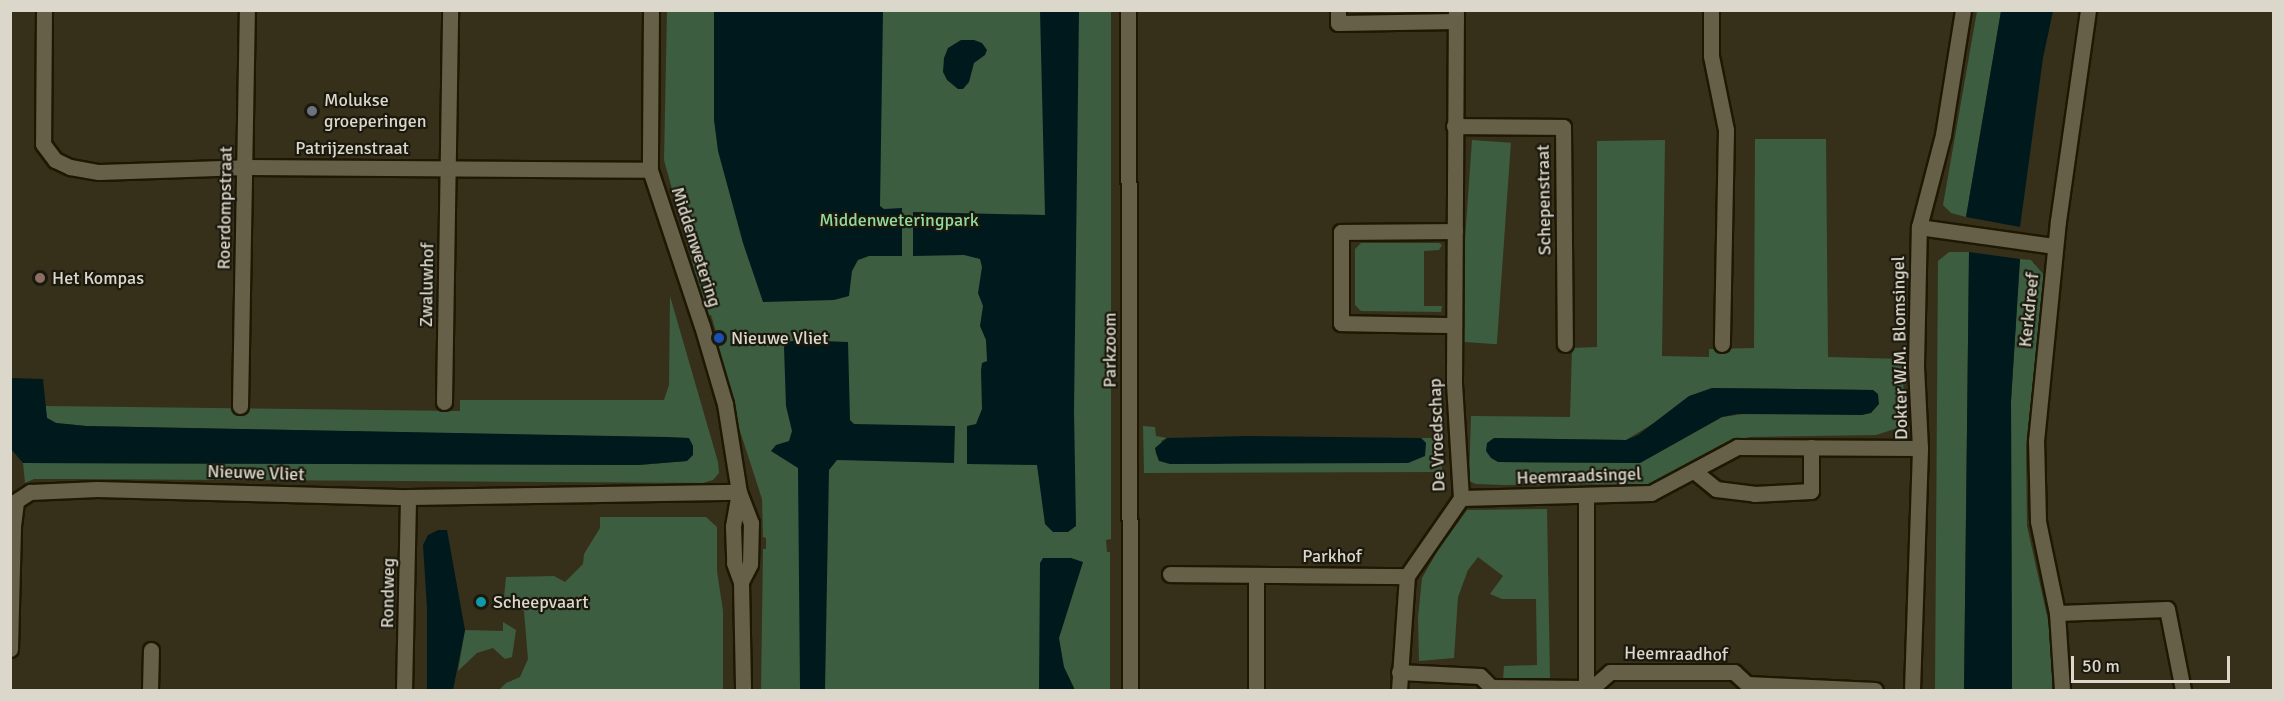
<!DOCTYPE html>
<html>
<head>
<meta charset="utf-8">
<style>
	body { margin:0 }
	#map { position:relative; width:2284px; height:701px; overflow:hidden; background:#36301a; font-family:Signika,sans-serif }
	div>[style] { position:absolute }
	.green>* { inset:0; background:#3c5d40; transform-origin:0 0 }
	.water>* { inset:0; background:#00191c }
	.roads { filter:drop-shadow(2px 0 #1e1803) drop-shadow(-2px 0 #1e1803) drop-shadow(0 2px #1e1803) drop-shadow(0 -2px #1e1803) }
	.minor>* { height:15px; margin:-7.5px; padding:0 7.5px; transform-origin:7.5px; border-radius:7.5px; background:#676049 }
	.dots>* { width:16px; height:16px; translate:-50% -50%; box-sizing:border-box; border:3px solid #1b180e; border-radius:50% }
	span { translate:-50% -50%; white-space:nowrap; text-align:center; line-height:1.15; -webkit-text-stroke:4.5px #1b180e; paint-order:stroke }
	.poi-label { font-size:18px; color:#dbd7ca }
	.left { translate:0 -50%; text-align:left }
	.street-label { font-size:18px; color:#dbd7ca }
	.park-label { font-size:18px; color:#92da9b }
	.frame { position:absolute; inset:0; border:12px solid #dbd7ca; pointer-events:none }
	.scale { position:absolute; left:2071px; top:656px; width:159px; height:27px; box-sizing:border-box; border:3px solid #dbd7ca; border-top:0; padding-left:8px; font-size:18px; line-height:21px; white-space:nowrap; color:#dbd7ca; -webkit-text-stroke:4px #1b180e; paint-order:stroke }
</style>
</head>
<body>
<div id="map">
	<div class="green">
		<i style="clip-path:polygon(667px 11px,1111px 11px,1111px 539px,1106px 540px,1107px 552px,1110px 552px,1110px 690px,761px 690px,763px 549px,766px 549px,766px 538px,763px 537px,762px 499px,714px 351px,711px 336px,716px 332px,711px 315px,707px 316px,664px 160px)"></i>
		<i style="clip-path:polygon(1977px 11px,2001px 11px,1966px 217px,1951px 213px,1943px 205px)"></i>
		<i style="clip-path:polygon(evenodd,1755px 139px,1826px 139px,1828px 357px,1903px 359px,1904px 426px,1876px 435px,1750px 437px,1732px 441px,1668px 479px,1653px 484px,1505px 485px,1476px 484px,1469px 481px,1471px 416px,1570px 417px,1572px 348px,1597px 347px,1597px 141px,1665px 140px,1662px 356px,1709px 357px,1709px 349px,1754px 348px,1755px 139px,1712px 388px,1873px 390px,1878px 395px,1722px 417px,1640px 463px,1498px 462px,1494px 438px,1626px 440px,1712px 388px)"></i>
		<i style="left:1472px;top:140px;width:39px;height:202px;rotate:4deg"></i>
		<i style="clip-path:polygon(1361px 243px,1439px 243px,1442px 245px,1439px 250px,1424px 251px,1424px 306px,1442px 306px,1441px 312px,1361px 311px,1355px 305px,1355px 249px)"></i>
		<i style="clip-path:polygon(1949px 252px,1969px 252px,1964px 690px,1935px 690px,1938px 261px)"></i>
		<i style="clip-path:polygon(2020px 259px,2031px 260px,2045px 276px,2026px 445px,2027px 526px,2048px 620px,2052px 648px,2052px 690px,2012px 690px,2011px 401px)"></i>
		<i style="clip-path:polygon(670px 296px,718px 462px,719px 473px,713px 480px,703px 483px,79px 479px,34px 479px,25px 483px,23px 463px,638px 465px,687px 461px,688px 438px,86px 426px,56px 423px,47px 418px,45px 406px,460px 411px,460px 400px,664px 400px,669px 385px)"></i>
		<i style="clip-path:polygon(1143px 426px,1155px 427px,1156px 436px,1167px 438px,1161px 441px,1170px 464px,1218px 464px,1426px 443px,1421px 438px,1441px 438px,1442px 472px,1144px 473px)"></i>
		<i style="clip-path:polygon(1547px 509px,1550px 678px,1503px 680px,1504px 666px,1537px 665px,1536px 599px,1502px 599px,1490px 594px,1503px 576px,1478px 557px,1468px 570px,1458px 597px,1454px 658px,1419px 661px,1418px 618px,1422px 578px,1438px 550px,1467px 510px)"></i>
		<i style="clip-path:polygon(600px 517px,706px 517px,717px 527px,717px 571px,723px 611px,723px 690px,499px 690px,506px 683px,520px 677px,528px 659px,524px 611px,504px 597px,506px 577px,554px 576px,565px 582px,583px 564px,584px 554px,600px 528px)"></i>
		<i style="clip-path:polygon(503px 622px,516px 630px,512px 657px,505px 659px,493px 648px,477px 653px,458px 671px,465px 630px,503px 631px)"></i>
	</div>
	<div class="water">
		<i style="clip-path:polygon(714px 11px,883px 11px,880px 206px,884px 209px,902px 208px,902px 256px,869px 256px,858px 260px,852px 271px,849px 296px,834px 300px,763px 302px,743px 243px,718px 151px,714px 120px)"></i>
		<i style="clip-path:polygon(1040px 11px,1079px 11px,1074px 411px,1076px 526px,1068px 532px,1053px 532px,1045px 524px,1037px 465px,967px 464px,967px 426px,976px 424px,982px 409px,981px 370px,982px 363px,987px 361px,986px 340px,980px 326px,983px 306px,978px 293px,982px 267px,980px 259px,964px 255px,913px 256px,913px 212px,1045px 215px)"></i>
		<i style="clip-path:polygon(2001px 11px,2053px 11px,2043px 58px,2020px 227px,1966px 217px)"></i>
		<i style="clip-path:polygon(961px 40px,974px 40px,982px 43px,987px 50px,985px 55px,974px 63px,969px 82px,963px 89px,958px 89px,947px 80px,943px 72px,944px 58px,948px 48px)"></i>
		<i style="clip-path:polygon(1969px 252px,2020px 259px,2011px 401px,2012px 690px,1964px 690px)"></i>
		<i style="clip-path:polygon(797px 340px,848px 342px,850px 420px,854px 424px,955px 426px,954px 463px,837px 460px,829px 470px,825px 690px,800px 690px,798px 468px,771px 451px,776px 445px,789px 441px,792px 431px,786px 406px,784px 347px,788px 342px)"></i>
		<i style="clip-path:polygon(11px 378px,43px 379px,47px 418px,56px 423px,86px 426px,667px 437px,689px 438px,693px 446px,693px 455px,687px 461px,638px 465px,23px 463px,11px 449px)"></i>
		<i style="clip-path:polygon(1712px 388px,1873px 390px,1878px 394px,1879px 404px,1871px 413px,1862px 415px,1737px 414px,1722px 417px,1640px 463px,1498px 462px,1491px 458px,1486px 451px,1487px 443px,1494px 438px,1626px 440px,1638px 435px,1689px 396px)"></i>
		<i style="clip-path:polygon(1245px 436px,1421px 438px,1426px 443px,1425px 456px,1408px 463px,1170px 464px,1159px 461px,1156px 453px,1155px 448px,1167px 438px)"></i>
		<i style="clip-path:polygon(438px 530px,447px 530px,465px 630px,453px 690px,427px 690px,427px 608px,423px 545px,428px 535px)"></i>
		<i style="clip-path:polygon(1043px 558px,1071px 558px,1083px 562px,1059px 638px,1064px 667px,1075px 690px,1039px 690px,1040px 563px)"></i>
	</div>
	<div class="roads">
		<div class="minor">
			<i style="left:44px;top:10px;width:134px;rotate:90.4deg"></i>
			<i style="left:43px;top:144px;width:20px;rotate:53deg"></i>
			<i style="left:55px;top:160px;width:17px;rotate:25deg"></i>
			<i style="left:70px;top:167px;width:29px;rotate:10deg"></i>
			<i style="left:99px;top:172px;width:147px;rotate:-1.9deg"></i>
			<i style="left:246px;top:167px;width:404px;rotate:0.4deg"></i>
			<i style="left:651px;top:10px;width:160px;rotate:90.4deg"></i>
			<i style="left:650px;top:170px;width:164px;rotate:71.6deg"></i>
			<i style="left:702px;top:326px;width:81px;rotate:73.6deg"></i>
			<i style="left:725px;top:404px;width:89px;rotate:81deg"></i>
			<i style="left:739px;top:492px;width:33px;rotate:69deg"></i>
			<i style="left:751px;top:523px;width:41px;rotate:91.4deg"></i>
			<i style="left:750px;top:564px;width:20px;rotate:117deg"></i>
			<i style="left:1128px;top:10px;width:680px;rotate:89.83deg"></i>
			<i style="left:1338px;top:10px;width:13px;rotate:90deg"></i>
			<i style="left:1338px;top:23px;width:118px;rotate:-1deg"></i>
			<i style="left:1711px;top:10px;width:46px;rotate:90deg"></i>
			<i style="left:1711px;top:56px;width:76px;rotate:78.5deg"></i>
			<i style="left:1726px;top:130px;width:214px;rotate:91.1deg"></i>
			<i style="left:1454px;top:126px;width:109px;rotate:0.5deg"></i>
			<i style="left:1563px;top:127px;width:217px;rotate:89.5deg"></i>
			<i style="left:1919px;top:227px;width:137px;rotate:8deg"></i>
			<i style="left:1454px;top:325px;width:113px;rotate:-179deg"></i>
			<i style="left:1341px;top:323px;width:91px;rotate:-90deg"></i>
			<i style="left:1341px;top:232px;width:114px;rotate:-0.5deg"></i>
			<i style="left:444px;top:402px;width:392px;rotate:-89.1deg"></i>
			<i style="left:240px;top:406px;width:396px;rotate:-89deg"></i>
			<i style="left:1694px;top:471px;width:28px;rotate:39deg"></i>
			<i style="left:1716px;top:489px;width:38px;rotate:7deg"></i>
			<i style="left:1754px;top:494px;width:57px;rotate:-3deg"></i>
			<i style="left:1811px;top:491px;width:44px;rotate:-90deg"></i>
			<i style="left:739px;top:492px;width:35px;rotate:100deg"></i>
			<i style="left:733px;top:526px;width:37px;rotate:88deg"></i>
			<i style="left:734px;top:563px;width:20px;rotate:70deg"></i>
			<i style="left:741px;top:582px;width:108px;rotate:88.9deg"></i>
			<i style="left:1461px;top:498px;width:190px;rotate:-1.5deg"></i>
			<i style="left:1651px;top:493px;width:98px;rotate:-28.1deg"></i>
			<i style="left:1737px;top:447px;width:183px;rotate:0.3deg"></i>
			<i style="left:1170px;top:574px;width:237px;rotate:0.5deg"></i>
			<i style="left:1256px;top:575px;width:115px;rotate:90deg"></i>
			<i style="left:2057px;top:613px;width:110px;rotate:-2.1deg"></i>
			<i style="left:2167px;top:609px;width:83px;rotate:78.8deg"></i>
			<i style="left:10px;top:649px;width:123px;rotate:-88.6deg"></i>
			<i style="left:13px;top:526px;width:25px;rotate:-83deg"></i>
			<i style="left:16px;top:501px;width:17px;rotate:-33deg"></i>
			<i style="left:30px;top:492px;width:67px;rotate:-2.6deg"></i>
			<i style="left:97px;top:489px;width:311px;rotate:1.5deg"></i>
			<i style="left:408px;top:497px;width:331px;rotate:-0.9deg"></i>
			<i style="left:1399px;top:672px;width:81px;rotate:2.8deg"></i>
			<i style="left:1480px;top:676px;width:16px;rotate:45deg"></i>
			<i style="left:1491px;top:687px;width:95px;rotate:0.6deg"></i>
			<i style="left:1586px;top:688px;width:7px;rotate:-8deg"></i>
			<i style="left:1593px;top:687px;width:23px;rotate:-41deg"></i>
			<i style="left:1610px;top:672px;width:124px"></i>
			<i style="left:1734px;top:672px;width:18px;rotate:43deg"></i>
			<i style="left:1747px;top:684px;width:128px;rotate:2.7deg"></i>
			<i style="left:1586px;top:688px;width:192px;rotate:-90deg"></i>
			<i style="left:150px;top:690px;width:40px;rotate:-88.6deg"></i>
			<i style="left:404px;top:690px;width:193px;rotate:-88.8deg"></i>
			<i style="left:1399px;top:690px;width:114px;rotate:-86deg"></i>
			<i style="left:1407px;top:576px;width:95px;rotate:-55.3deg"></i>
			<i style="left:1461px;top:498px;width:116px;rotate:-93.5deg"></i>
			<i style="left:1454px;top:382px;width:372px;rotate:-89.7deg"></i>
			<i style="left:1912px;top:690px;width:242px;rotate:-88.1deg"></i>
			<i style="left:1920px;top:448px;width:83px;rotate:-92.8deg"></i>
			<i style="left:1916px;top:365px;width:138px;rotate:-88.8deg"></i>
			<i style="left:1919px;top:227px;width:95px;rotate:-75.4deg"></i>
			<i style="left:1943px;top:135px;width:127px;rotate:-80.9deg"></i>
			<i style="left:2062px;top:690px;width:77px;rotate:-93.7deg"></i>
			<i style="left:2057px;top:613px;width:94px;rotate:-101.7deg"></i>
			<i style="left:2038px;top:521px;width:80px;rotate:-91.4deg"></i>
			<i style="left:2036px;top:441px;width:221px;rotate:-84.3deg"></i>
			<i style="left:2058px;top:221px;width:213px;rotate:-81.9deg"></i>
		</div>
	</div>
	<div class="dots">
		<i style="left:312px;top:111px;background:#6b7280"></i>
		<i style="left:40px;top:278px;background:#8d6e63"></i>
		<i style="left:719px;top:338px;background:#1a4fb4"></i>
		<i style="left:481px;top:602px;background:#0f9aa8"></i>
	</div>
	<div class="poi-label">
		<span class="left" style="left:324px;top:111px">Molukse<br>groeperingen</span>
		<span class="left" style="left:52px;top:278px">Het Kompas</span>
		<span class="left" style="left:731px;top:338px">Nieuwe Vliet</span>
		<span class="left" style="left:493px;top:602px">Scheepvaart</span>
	</div>
	<div class="street-label">
		<span style="left:352px;top:148px">Patrijzenstraat</span>
		<span style="left:1544px;top:200px;rotate:-91deg">Schepenstraat</span>
		<span style="left:225px;top:208px;rotate:-89deg">Roerdompstraat</span>
		<span style="left:696px;top:247px;rotate:72deg">Middenwetering</span>
		<span style="left:427px;top:285px;rotate:-89deg">Zwaluwhof</span>
		<span style="left:2029px;top:310px;rotate:-84deg">Kerkdreef</span>
		<span style="left:1900px;top:348px;rotate:-91deg">Dokter W.M. Blomsingel</span>
		<span style="left:1110px;top:350px;rotate:-90deg">Parkzoom</span>
		<span style="left:1437px;top:435px;rotate:-92deg">De Vroedschap</span>
		<span style="left:256px;top:473px;rotate:2deg">Nieuwe Vliet</span>
		<span style="left:1579px;top:476px;rotate:-2deg">Heemraadsingel</span>
		<span style="left:1332px;top:556px">Parkhof</span>
		<span style="left:388px;top:593px;rotate:-89deg">Rondweg</span>
		<span style="left:1676px;top:654px;rotate:1deg">Heemraadhof</span>
	</div>
	<div class="park-label">
		<span style="left:899px;top:220px">Middenweteringpark</span>
	</div>
	<div class="frame"></div>
	<div class="scale">50 m</div>
</div>
</body>
</html>
